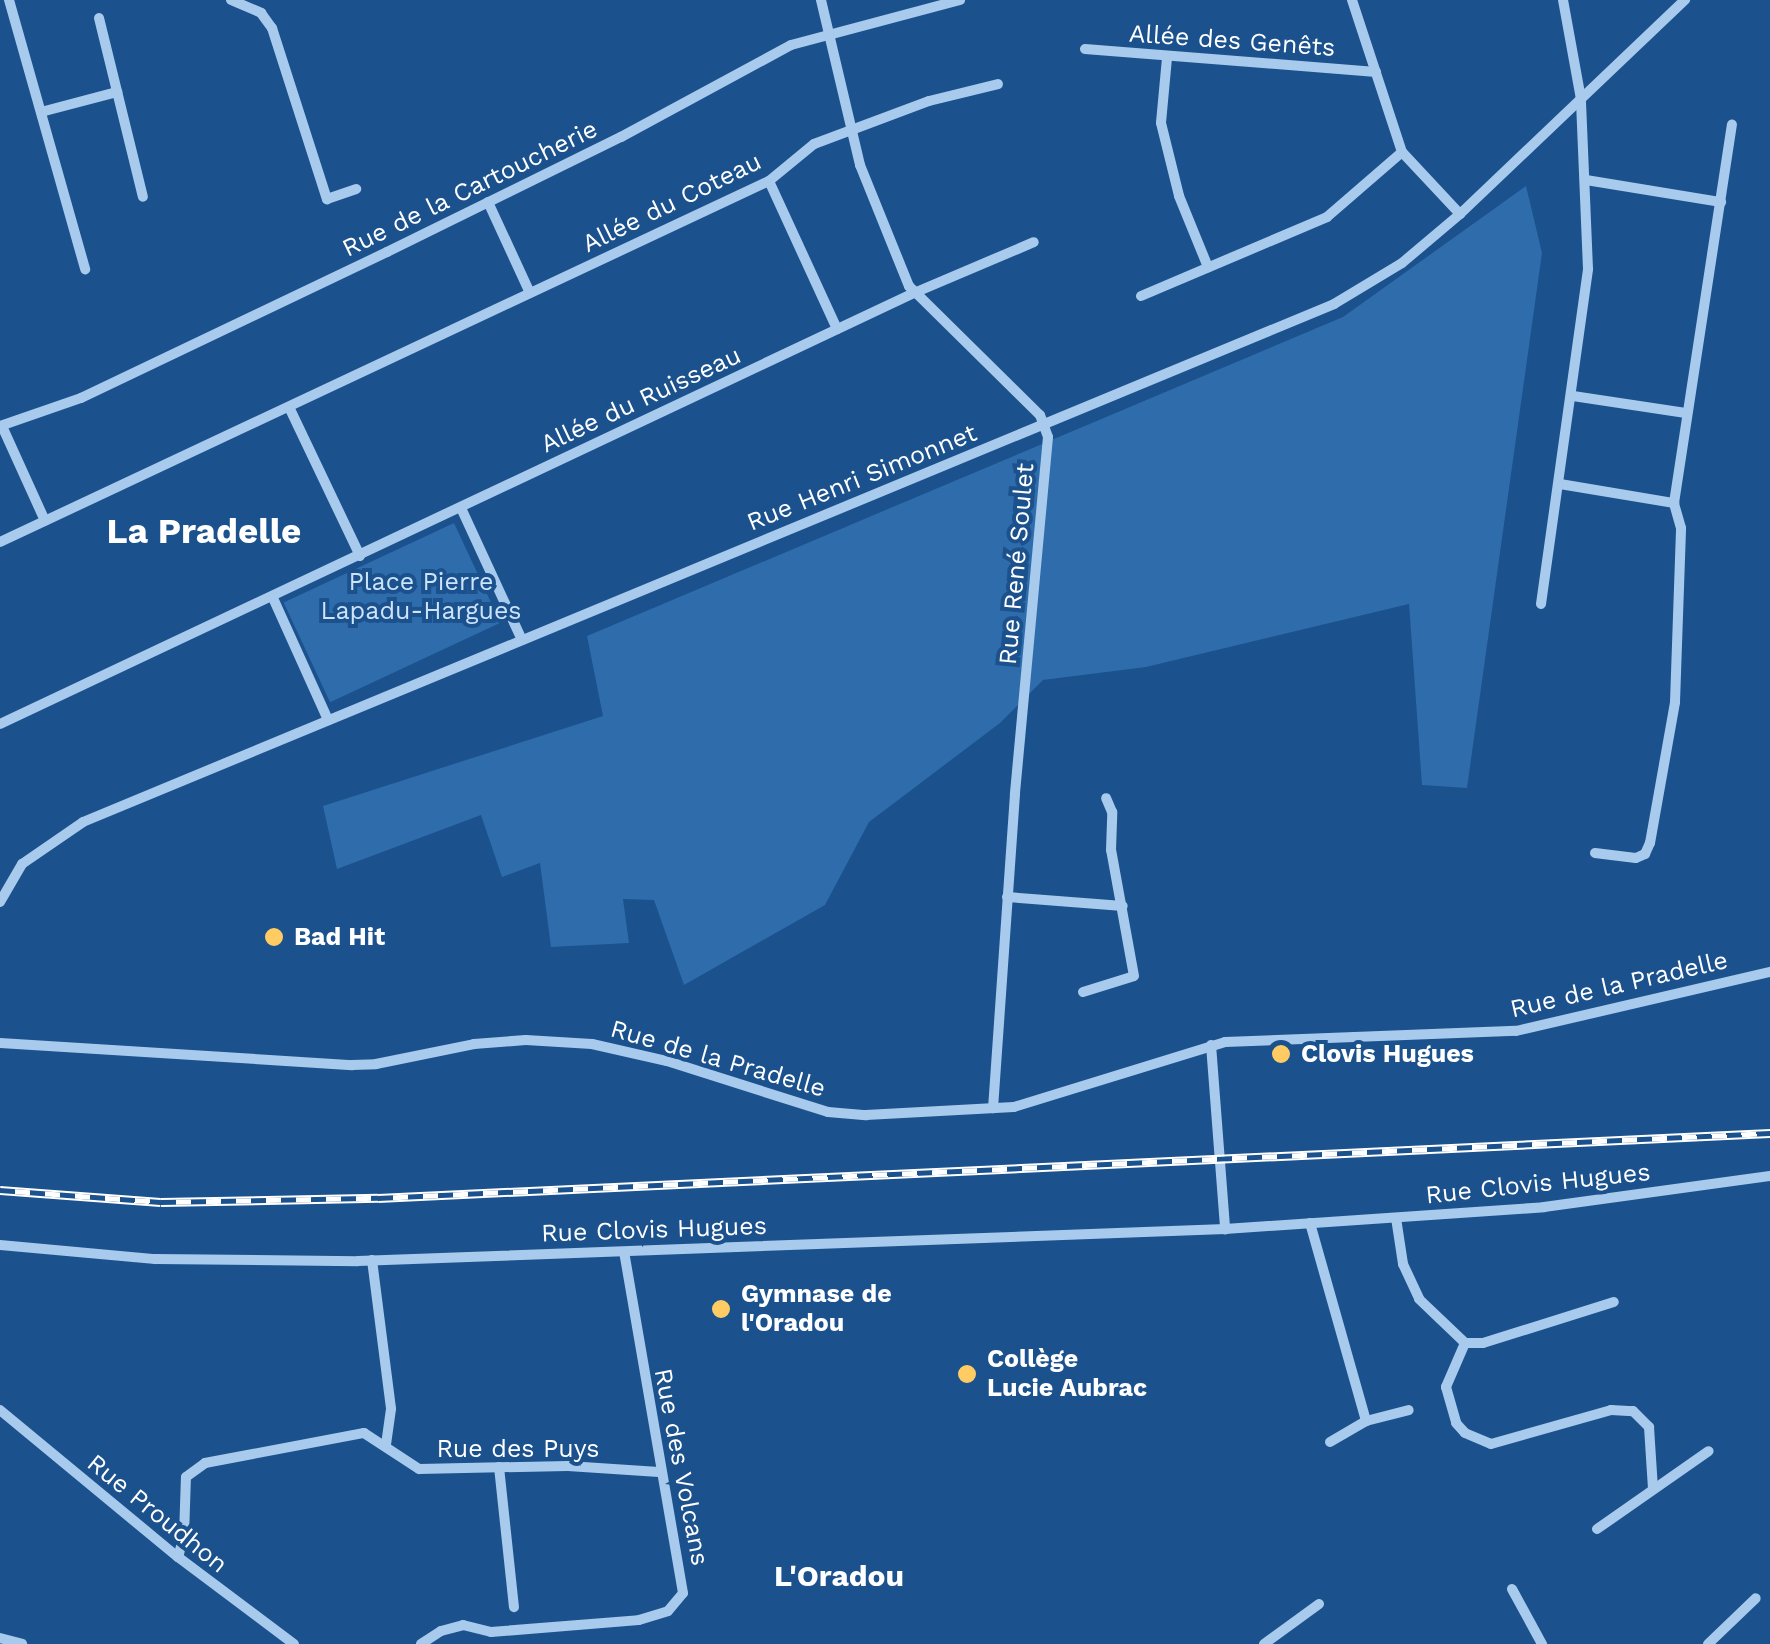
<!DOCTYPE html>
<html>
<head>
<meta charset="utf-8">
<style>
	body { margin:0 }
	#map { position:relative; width:1770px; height:1644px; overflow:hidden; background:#1b518d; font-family:"Work Sans",sans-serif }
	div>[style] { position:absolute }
	.green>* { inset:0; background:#2e6cab; transform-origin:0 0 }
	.minor>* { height:10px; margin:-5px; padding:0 5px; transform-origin:5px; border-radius:5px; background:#a8caed }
	.rail>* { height:9px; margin-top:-4.5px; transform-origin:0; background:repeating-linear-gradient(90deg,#1b518d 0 15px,#fff 0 30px); box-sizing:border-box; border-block:2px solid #fff }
	.dots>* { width:28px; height:28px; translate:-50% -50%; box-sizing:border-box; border:5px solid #1b518d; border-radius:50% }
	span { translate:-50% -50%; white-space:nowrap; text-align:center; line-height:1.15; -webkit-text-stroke:8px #1b518d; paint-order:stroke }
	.street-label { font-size:25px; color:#fff }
	.park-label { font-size:25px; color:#cde3fa }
	.poi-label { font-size:25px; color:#fff; font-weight:700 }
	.left { translate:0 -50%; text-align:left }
	.quarter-label { font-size:30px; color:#fff; font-weight:700 }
	.district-label { font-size:35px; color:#fff; font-weight:700 }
</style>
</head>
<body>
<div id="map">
	<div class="green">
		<i style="clip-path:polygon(1526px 186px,1542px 253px,1467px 788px,1422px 785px,1409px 604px,1146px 667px,1043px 680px,1000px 723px,869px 822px,825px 905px,684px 985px,654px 900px,623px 899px,629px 943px,551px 947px,540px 863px,502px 877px,481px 815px,337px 869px,323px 806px,603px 716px,587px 636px,1343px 317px)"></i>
		<i style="left:454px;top:523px;width:110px;height:188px;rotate:65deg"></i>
	</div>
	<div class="minor">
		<i style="left:9px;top:0;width:280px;rotate:74.2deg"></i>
		<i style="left:231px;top:0;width:33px;rotate:23deg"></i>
		<i style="left:261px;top:13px;width:19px;rotate:54deg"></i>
		<i style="left:272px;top:28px;width:180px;rotate:72.2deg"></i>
		<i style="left:327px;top:199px;width:31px;rotate:-19deg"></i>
		<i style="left:821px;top:0;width:170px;rotate:76.7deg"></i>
		<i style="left:860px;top:165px;width:131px;rotate:68deg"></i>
		<i style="left:909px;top:286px;width:184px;rotate:44.6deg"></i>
		<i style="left:1040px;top:415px;width:23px;rotate:70deg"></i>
		<i style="left:1048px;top:437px;width:359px;rotate:95.3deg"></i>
		<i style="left:1015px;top:794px;width:315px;rotate:94deg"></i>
		<i style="left:1352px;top:0;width:160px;rotate:71.8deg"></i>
		<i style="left:1402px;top:152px;width:85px;rotate:46.9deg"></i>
		<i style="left:99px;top:18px;width:184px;rotate:76.2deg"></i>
		<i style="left:1085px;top:49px;width:292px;rotate:4.5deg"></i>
		<i style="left:1167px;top:58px;width:65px;rotate:95.3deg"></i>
		<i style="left:1161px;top:123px;width:75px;rotate:76.1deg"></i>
		<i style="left:1179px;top:196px;width:77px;rotate:67.8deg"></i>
		<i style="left:41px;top:112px;width:79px;rotate:-14.7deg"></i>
		<i style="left:1586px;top:180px;width:137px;rotate:9.3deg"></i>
		<i style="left:769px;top:181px;width:163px;rotate:65.3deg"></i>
		<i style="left:488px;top:202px;width:100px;rotate:65.2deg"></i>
		<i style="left:1141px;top:296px;width:202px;rotate:-23deg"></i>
		<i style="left:1327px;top:217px;width:99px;rotate:-40.9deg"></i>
		<i style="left:1573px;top:396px;width:114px;rotate:8.6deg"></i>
		<i style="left:289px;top:407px;width:165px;rotate:64.5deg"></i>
		<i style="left:0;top:426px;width:86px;rotate:-19.1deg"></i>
		<i style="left:81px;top:398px;width:339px;rotate:-25.5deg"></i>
		<i style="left:387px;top:252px;width:261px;rotate:-26.2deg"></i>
		<i style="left:621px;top:137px;width:193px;rotate:-28.4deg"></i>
		<i style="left:791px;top:45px;width:175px;rotate:-14.9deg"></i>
		<i style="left:2px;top:426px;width:104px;rotate:65.6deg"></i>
		<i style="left:1560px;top:484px;width:116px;rotate:9.5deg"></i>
		<i style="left:461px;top:508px;width:145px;rotate:65.2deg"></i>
		<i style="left:0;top:542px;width:850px;rotate:-25.15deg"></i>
		<i style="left:769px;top:181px;width:58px;rotate:-39.4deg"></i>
		<i style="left:814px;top:144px;width:123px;rotate:-20.5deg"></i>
		<i style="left:929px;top:101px;width:71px;rotate:-13.8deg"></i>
		<i style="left:273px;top:598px;width:134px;rotate:65.7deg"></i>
		<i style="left:1541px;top:604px;width:338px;rotate:-82deg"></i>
		<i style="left:1588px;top:269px;width:170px;rotate:-92.4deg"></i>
		<i style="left:1581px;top:99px;width:101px;rotate:-100.3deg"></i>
		<i style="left:0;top:724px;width:1011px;rotate:-25.25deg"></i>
		<i style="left:914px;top:293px;width:130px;rotate:-23deg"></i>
		<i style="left:1595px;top:853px;width:41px;rotate:7deg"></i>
		<i style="left:1636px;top:858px;width:10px;rotate:-24deg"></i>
		<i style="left:1645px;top:854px;width:12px;rotate:-66deg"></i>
		<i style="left:1650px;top:843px;width:143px;rotate:-79.9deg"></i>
		<i style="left:1675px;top:702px;width:174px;rotate:-88deg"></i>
		<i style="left:1681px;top:528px;width:26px;rotate:-106deg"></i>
		<i style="left:1674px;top:503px;width:383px;rotate:-81.3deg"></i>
		<i style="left:1007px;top:897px;width:116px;rotate:4.4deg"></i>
		<i style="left:0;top:902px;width:44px;rotate:-59.9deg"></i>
		<i style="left:22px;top:864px;width:74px;rotate:-34.5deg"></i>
		<i style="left:83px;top:822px;width:1354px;rotate:-22.49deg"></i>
		<i style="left:1334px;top:304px;width:79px;rotate:-31.1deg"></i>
		<i style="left:1402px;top:263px;width:76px;rotate:-40.2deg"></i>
		<i style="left:1460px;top:214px;width:311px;rotate:-43.6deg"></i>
		<i style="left:1083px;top:992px;width:53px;rotate:-17.4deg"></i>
		<i style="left:1134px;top:976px;width:128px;rotate:-100.3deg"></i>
		<i style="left:1111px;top:850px;width:38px;rotate:-88deg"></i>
		<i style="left:1112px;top:812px;width:15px;rotate:-113deg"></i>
		<i style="left:0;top:1043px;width:353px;rotate:3.6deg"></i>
		<i style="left:352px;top:1065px;width:24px;rotate:-2deg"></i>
		<i style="left:376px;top:1064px;width:100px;rotate:-11.5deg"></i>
		<i style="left:474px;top:1044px;width:52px;rotate:-4.4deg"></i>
		<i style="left:526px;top:1040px;width:66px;rotate:3.5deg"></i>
		<i style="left:592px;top:1044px;width:77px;rotate:12.8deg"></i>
		<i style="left:667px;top:1061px;width:169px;rotate:17.6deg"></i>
		<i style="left:828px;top:1112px;width:38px;rotate:5deg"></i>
		<i style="left:866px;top:1115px;width:148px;rotate:-3.1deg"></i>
		<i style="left:1014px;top:1107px;width:221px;rotate:-17.1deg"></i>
		<i style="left:1225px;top:1042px;width:291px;rotate:-2.2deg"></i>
		<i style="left:1516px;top:1031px;width:261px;rotate:-13.1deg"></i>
		<i style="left:1211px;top:1045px;width:185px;rotate:85.6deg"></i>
		<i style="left:1396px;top:1218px;width:47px;rotate:81.3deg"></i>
		<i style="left:1403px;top:1264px;width:38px;rotate:65deg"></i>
		<i style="left:1419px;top:1299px;width:64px;rotate:43.7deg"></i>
		<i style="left:1465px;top:1343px;width:48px;rotate:113.4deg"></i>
		<i style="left:1446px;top:1387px;width:37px;rotate:74deg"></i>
		<i style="left:1456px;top:1423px;width:13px;rotate:48deg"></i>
		<i style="left:1465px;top:1433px;width:28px;rotate:23deg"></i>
		<i style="left:1491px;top:1444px;width:125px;rotate:-15.8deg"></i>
		<i style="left:1611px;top:1410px;width:22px;rotate:3deg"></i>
		<i style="left:1633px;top:1411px;width:23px;rotate:45deg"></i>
		<i style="left:1649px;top:1427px;width:62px;rotate:86.3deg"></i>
		<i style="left:1310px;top:1223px;width:206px;rotate:74.2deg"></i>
		<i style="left:0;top:1245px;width:156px;rotate:5.2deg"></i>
		<i style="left:155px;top:1259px;width:203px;rotate:0.6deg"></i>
		<i style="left:358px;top:1261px;width:868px;rotate:-2.11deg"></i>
		<i style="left:1225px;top:1229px;width:320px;rotate:-3.9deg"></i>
		<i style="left:1544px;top:1207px;width:228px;rotate:-7.8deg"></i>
		<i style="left:372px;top:1260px;width:150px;rotate:82.7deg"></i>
		<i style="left:391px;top:1409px;width:36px;rotate:98deg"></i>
		<i style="left:1465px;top:1343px;width:18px"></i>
		<i style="left:1483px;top:1343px;width:137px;rotate:-17.4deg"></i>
		<i style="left:0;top:1410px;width:231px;rotate:39.6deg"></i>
		<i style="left:178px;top:1557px;width:145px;rotate:36.9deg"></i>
		<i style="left:1330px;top:1442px;width:42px;rotate:-30.3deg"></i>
		<i style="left:1366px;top:1421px;width:44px;rotate:-14.3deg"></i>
		<i style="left:499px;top:1467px;width:141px;rotate:83.9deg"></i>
		<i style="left:1597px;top:1529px;width:136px;rotate:-34.9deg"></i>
		<i style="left:178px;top:1557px;width:22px;rotate:-74deg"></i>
		<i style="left:184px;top:1536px;width:59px;rotate:-88.1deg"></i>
		<i style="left:186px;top:1477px;width:24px;rotate:-36deg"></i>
		<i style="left:205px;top:1463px;width:162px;rotate:-10.7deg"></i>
		<i style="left:364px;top:1433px;width:66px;rotate:33.2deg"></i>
		<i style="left:419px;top:1469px;width:149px;rotate:-1.2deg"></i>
		<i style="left:568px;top:1466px;width:91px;rotate:3.8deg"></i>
		<i style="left:1512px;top:1589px;width:63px;rotate:61.4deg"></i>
		<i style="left:0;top:1638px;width:23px;rotate:15deg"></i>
		<i style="left:421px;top:1644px;width:24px;rotate:-33deg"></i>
		<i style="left:441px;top:1631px;width:23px;rotate:-15deg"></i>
		<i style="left:463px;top:1625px;width:29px;rotate:14deg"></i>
		<i style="left:491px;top:1632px;width:148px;rotate:-4.6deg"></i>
		<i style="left:639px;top:1620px;width:30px;rotate:-17deg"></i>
		<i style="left:668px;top:1611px;width:23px;rotate:-50deg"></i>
		<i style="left:683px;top:1593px;width:346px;rotate:-99.8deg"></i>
		<i style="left:1264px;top:1644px;width:68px;rotate:-36deg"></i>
		<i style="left:1708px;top:1644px;width:66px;rotate:-43.8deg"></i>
	</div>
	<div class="rail">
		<i style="left:0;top:1190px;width:161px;rotate:4.3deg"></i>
		<i style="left:161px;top:1202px;width:217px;rotate:-1.1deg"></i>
		<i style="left:378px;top:1198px;width:1394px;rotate:-2.67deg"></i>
	</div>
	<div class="dots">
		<i style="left:274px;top:937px;background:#ffcc64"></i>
		<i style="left:1281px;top:1054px;background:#ffcc64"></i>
		<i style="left:721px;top:1309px;background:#ffcc64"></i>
		<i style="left:967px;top:1374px;background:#ffcc64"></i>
	</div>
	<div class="street-label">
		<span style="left:1232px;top:41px;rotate:4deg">Allée des Genêts</span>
		<span style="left:470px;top:189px;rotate:-26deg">Rue de la Cartoucherie</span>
		<span style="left:672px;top:203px;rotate:-26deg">Allée du Coteau</span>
		<span style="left:641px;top:400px;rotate:-25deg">Allée du Ruisseau</span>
		<span style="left:862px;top:478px;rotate:-22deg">Rue Henri Simonnet</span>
		<span style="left:1017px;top:564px;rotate:-85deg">Rue René Soulet</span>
		<span style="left:1619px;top:985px;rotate:-13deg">Rue de la Pradelle</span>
		<span style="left:718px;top:1059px;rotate:16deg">Rue de la Pradelle</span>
		<span style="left:1538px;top:1184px;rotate:-6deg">Rue Clovis Hugues</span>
		<span style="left:654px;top:1230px;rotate:-2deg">Rue Clovis Hugues</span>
		<span style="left:518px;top:1449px">Rue des Puys</span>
		<span style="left:681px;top:1467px;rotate:79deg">Rue des Volcans</span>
		<span style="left:157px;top:1514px;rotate:39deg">Rue Proudhon</span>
	</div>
	<div class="park-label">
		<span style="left:421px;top:597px">Place Pierre<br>Lapadu-Hargues</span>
	</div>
	<div class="poi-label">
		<span class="left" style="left:294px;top:937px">Bad Hit</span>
		<span class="left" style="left:1301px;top:1054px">Clovis Hugues</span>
		<span class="left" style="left:741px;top:1309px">Gymnase de<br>l'Oradou</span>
		<span class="left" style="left:987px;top:1374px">Collège<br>Lucie Aubrac</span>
	</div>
	<div class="quarter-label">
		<span style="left:839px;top:1576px">L'Oradou</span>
	</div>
	<div class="district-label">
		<span style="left:204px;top:531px">La Pradelle</span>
	</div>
</div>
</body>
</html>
